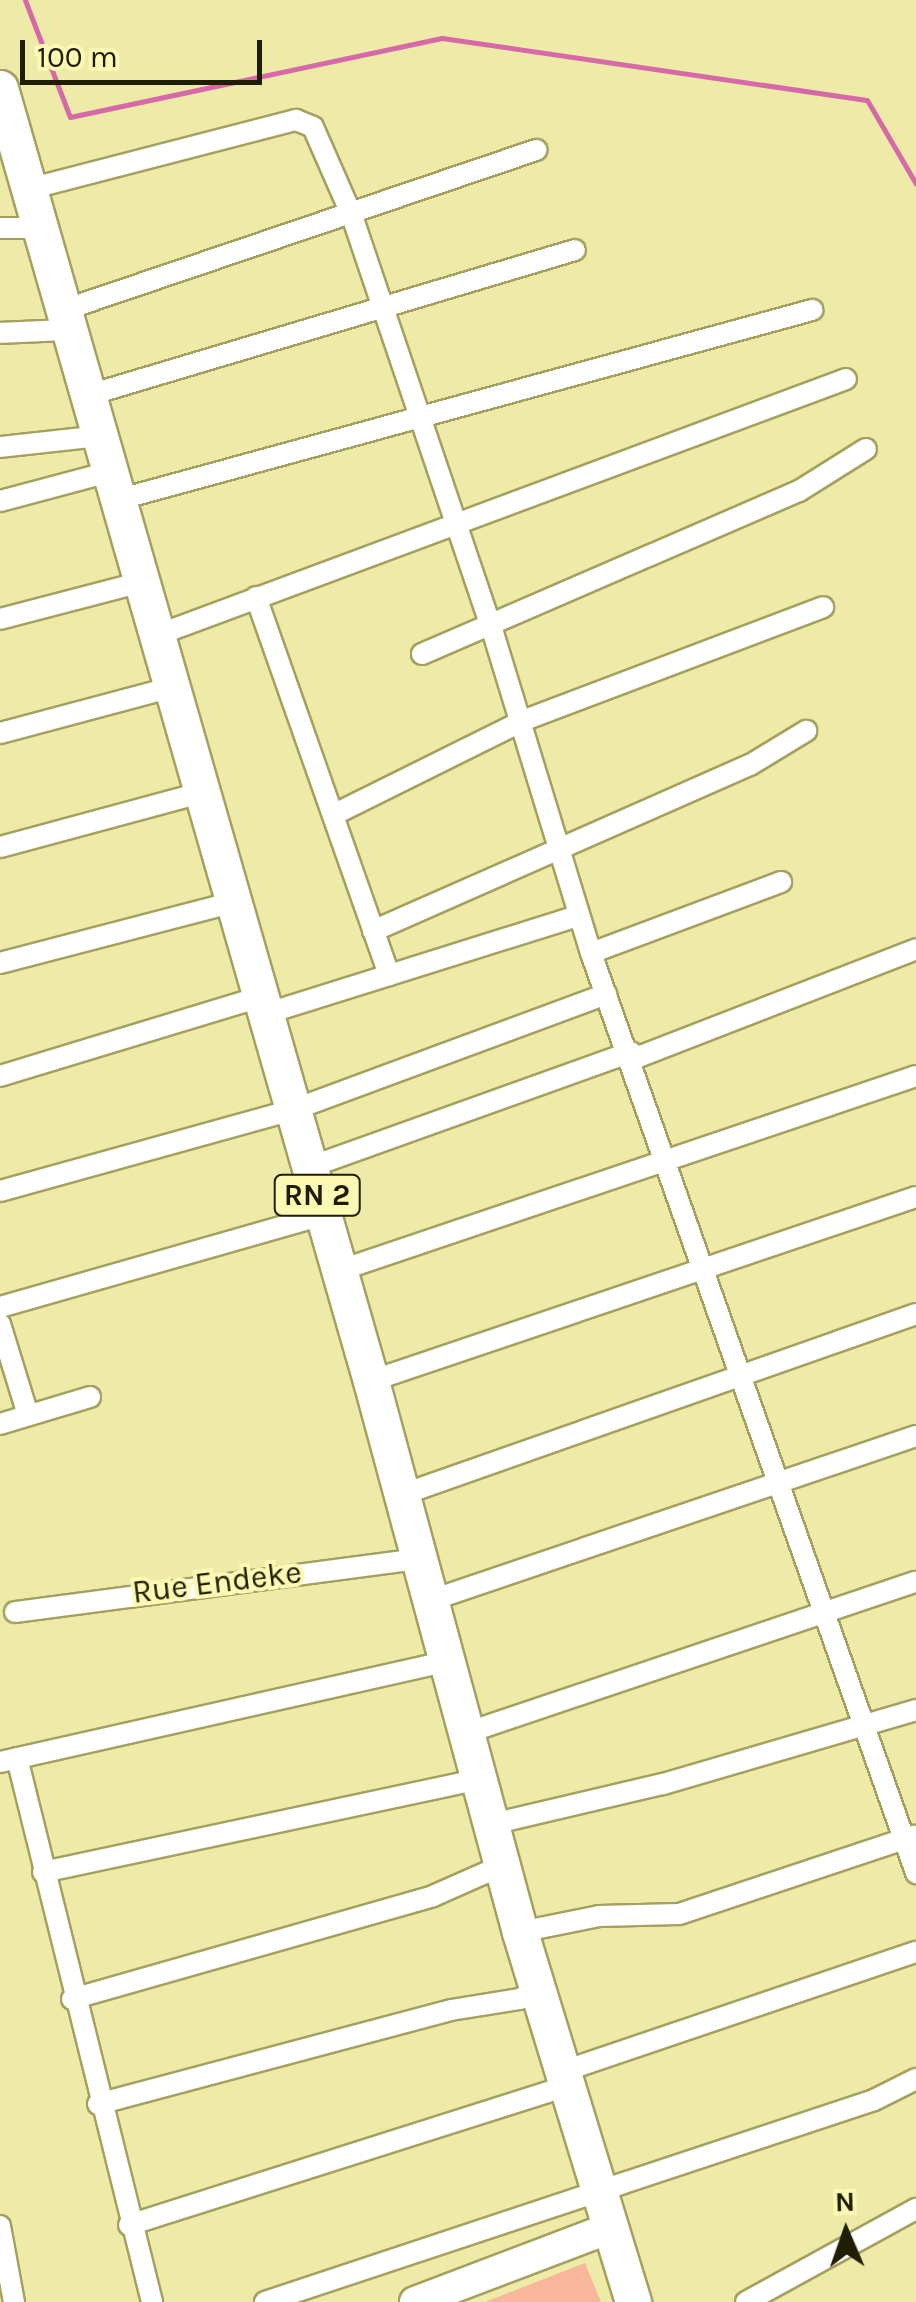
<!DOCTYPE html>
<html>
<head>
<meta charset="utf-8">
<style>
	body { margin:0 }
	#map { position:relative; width:916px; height:2302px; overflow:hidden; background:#eeeba8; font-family:Karla,sans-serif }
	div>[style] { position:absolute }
	.green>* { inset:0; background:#f8b79a }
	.stream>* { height:5px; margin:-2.5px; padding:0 2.5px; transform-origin:2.5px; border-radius:2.5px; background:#d66aa9 }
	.roads { filter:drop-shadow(2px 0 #a4a160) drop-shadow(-2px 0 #a4a160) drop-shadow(0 2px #a4a160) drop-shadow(0 -2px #a4a160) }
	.street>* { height:20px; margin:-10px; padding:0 10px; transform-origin:10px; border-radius:10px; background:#fff }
	.primary>* { height:30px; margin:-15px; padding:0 15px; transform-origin:15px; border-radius:15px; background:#fff }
	.highway>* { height:35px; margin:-17.5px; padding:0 17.5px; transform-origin:17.5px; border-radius:17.5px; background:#fff }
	span { translate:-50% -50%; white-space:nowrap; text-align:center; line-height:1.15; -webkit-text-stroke:8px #fcf9b4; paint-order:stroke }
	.shield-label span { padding:2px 8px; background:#fcf9b4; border:2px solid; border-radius:8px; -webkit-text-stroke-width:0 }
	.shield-label { font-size:30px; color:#1f1e03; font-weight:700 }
	.street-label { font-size:32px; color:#1f1e03 }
	.north { position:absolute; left:796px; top:2182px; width:100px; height:100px; -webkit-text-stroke:8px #fcf9b4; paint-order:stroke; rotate:358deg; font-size:28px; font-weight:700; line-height:40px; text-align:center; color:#1f1e03 }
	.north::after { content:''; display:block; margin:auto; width:35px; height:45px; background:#1f1e03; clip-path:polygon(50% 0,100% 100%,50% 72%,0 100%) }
	.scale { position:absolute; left:20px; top:40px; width:242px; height:45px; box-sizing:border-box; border:5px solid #1f1e03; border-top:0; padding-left:12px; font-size:30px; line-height:35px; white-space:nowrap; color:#1f1e03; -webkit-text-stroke:8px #fcf9b4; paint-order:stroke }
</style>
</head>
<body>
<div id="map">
	<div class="green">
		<i style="clip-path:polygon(585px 2263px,601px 2302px,485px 2302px,549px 2277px)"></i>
	</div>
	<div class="stream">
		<i style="left:25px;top:0;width:125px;rotate:69deg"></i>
		<i style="left:70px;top:117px;width:380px;rotate:-12deg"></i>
		<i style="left:442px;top:38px;width:429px;rotate:8.3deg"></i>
		<i style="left:867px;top:100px;width:97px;rotate:59.7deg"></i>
	</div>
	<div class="roads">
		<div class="street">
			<i style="left:25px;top:190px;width:280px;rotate:-14.5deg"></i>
			<i style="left:296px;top:120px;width:18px;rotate:22deg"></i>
			<i style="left:313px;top:127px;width:97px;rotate:66.3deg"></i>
			<i style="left:352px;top:216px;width:433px;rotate:71.3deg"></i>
			<i style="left:491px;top:626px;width:342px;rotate:73deg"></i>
			<i style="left:591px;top:953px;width:976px;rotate:70.54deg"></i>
			<i style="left:0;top:228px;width:36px"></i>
			<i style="left:61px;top:311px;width:502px;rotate:-18.72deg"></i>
			<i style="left:0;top:333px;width:67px;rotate:-2.6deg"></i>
			<i style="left:89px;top:395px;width:507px;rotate:-16.61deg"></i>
			<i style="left:0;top:447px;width:101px;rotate:-6.3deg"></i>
			<i style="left:117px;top:500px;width:721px;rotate:-15.29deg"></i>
			<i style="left:0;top:501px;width:113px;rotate:-14.9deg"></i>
			<i style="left:256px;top:597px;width:401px;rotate:70.6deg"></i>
			<i style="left:0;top:619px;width:147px;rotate:-14.6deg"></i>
			<i style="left:155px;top:636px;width:737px;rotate:-20.4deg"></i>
			<i style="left:422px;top:654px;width:411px;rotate:-23.4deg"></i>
			<i style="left:799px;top:491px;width:79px;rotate:-32.1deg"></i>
			<i style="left:0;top:733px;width:175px;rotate:-14.9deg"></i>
			<i style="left:333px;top:815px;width:211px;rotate:-26.4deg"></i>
			<i style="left:522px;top:721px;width:322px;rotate:-20.7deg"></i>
			<i style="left:0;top:847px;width:207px;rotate:-15.1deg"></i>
			<i style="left:373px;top:931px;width:412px;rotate:-23.8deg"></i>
			<i style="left:750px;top:765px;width:66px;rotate:-31.3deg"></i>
			<i style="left:591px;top:953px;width:203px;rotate:-20.5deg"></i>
			<i style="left:0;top:963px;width:238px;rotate:-14.6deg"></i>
			<i style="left:265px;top:1014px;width:328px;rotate:-17.4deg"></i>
			<i style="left:633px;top:1059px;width:304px;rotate:-21.2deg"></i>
			<i style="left:0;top:1076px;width:272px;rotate:-16.9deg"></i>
			<i style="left:310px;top:1167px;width:341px;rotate:-19.7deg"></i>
			<i style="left:0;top:1191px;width:304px;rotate:-15.5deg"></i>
			<i style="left:293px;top:1110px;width:334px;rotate:-20.3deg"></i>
			<i style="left:338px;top:1271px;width:610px;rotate:-18.64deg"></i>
			<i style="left:0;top:1307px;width:335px;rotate:-15.9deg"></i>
			<i style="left:0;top:1324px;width:95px;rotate:72.9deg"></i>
			<i style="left:371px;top:1381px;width:575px;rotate:-18.66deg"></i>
			<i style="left:0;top:1424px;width:94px;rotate:-16.7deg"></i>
			<i style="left:401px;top:1495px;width:546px;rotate:-19.36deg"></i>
			<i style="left:429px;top:1601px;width:514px;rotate:-18.72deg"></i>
			<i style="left:15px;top:1612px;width:407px;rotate:-7.5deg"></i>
			<i style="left:469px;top:1732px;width:471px;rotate:-18.6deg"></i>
			<i style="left:17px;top:1758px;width:561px;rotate:76.06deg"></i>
			<i style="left:0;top:1762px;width:459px;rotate:-12.7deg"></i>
			<i style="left:492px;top:1824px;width:176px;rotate:-13.2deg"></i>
			<i style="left:663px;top:1784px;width:264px;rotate:-16.3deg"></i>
			<i style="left:43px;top:1872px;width:447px;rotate:-12deg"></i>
			<i style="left:520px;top:1932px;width:81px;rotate:-11.4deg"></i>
			<i style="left:599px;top:1916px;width:80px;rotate:-1.4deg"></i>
			<i style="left:679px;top:1914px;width:248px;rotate:-18.4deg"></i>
			<i style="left:72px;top:1999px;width:375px;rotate:-15.9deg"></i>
			<i style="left:433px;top:1896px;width:77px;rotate:-23.9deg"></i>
			<i style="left:561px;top:2072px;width:375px;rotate:-18.7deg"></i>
			<i style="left:98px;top:2104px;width:365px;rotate:-14.9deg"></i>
			<i style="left:451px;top:2010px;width:70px;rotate:-9.1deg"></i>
			<i style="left:520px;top:1999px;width:21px;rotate:-31deg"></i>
			<i style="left:129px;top:2225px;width:457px;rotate:-17.6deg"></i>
			<i style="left:0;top:2226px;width:77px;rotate:79.6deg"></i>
			<i style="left:265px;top:2302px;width:642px;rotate:-18.35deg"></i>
			<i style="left:874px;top:2100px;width:47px;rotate:-26.6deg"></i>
			<i style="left:746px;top:2302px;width:194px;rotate:-28.7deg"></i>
		</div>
		<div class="primary">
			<i style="left:415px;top:2302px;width:205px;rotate:-20.8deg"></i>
		</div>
		<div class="highway">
			<i style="left:0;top:88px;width:1345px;rotate:73.99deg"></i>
			<i style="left:371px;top:1381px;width:571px;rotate:74.87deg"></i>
			<i style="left:520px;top:1932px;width:387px;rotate:73deg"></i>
		</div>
	</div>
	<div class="shield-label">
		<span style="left:317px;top:1195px">RN 2</span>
	</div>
	<div class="street-label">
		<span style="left:217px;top:1583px;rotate:-7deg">Rue Endeke</span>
	</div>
	<div class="north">N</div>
	<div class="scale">100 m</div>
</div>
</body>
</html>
